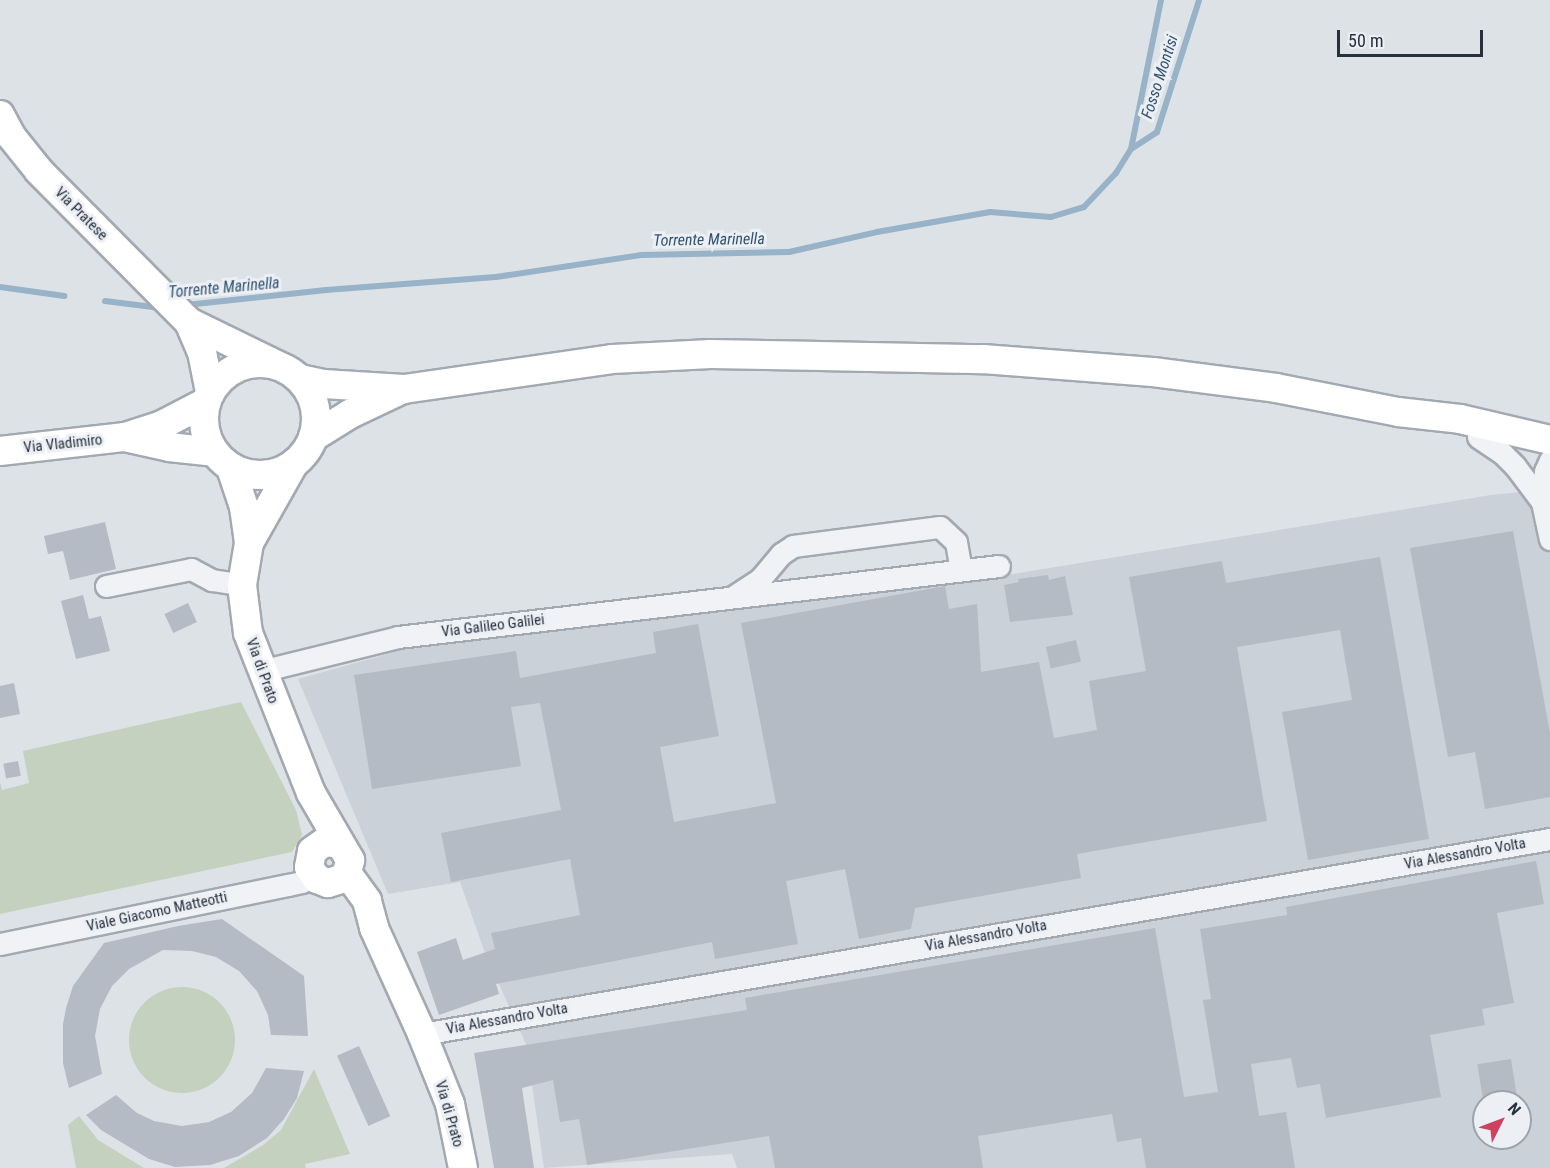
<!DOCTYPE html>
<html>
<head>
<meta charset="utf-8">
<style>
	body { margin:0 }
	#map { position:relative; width:1550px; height:1168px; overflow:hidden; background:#dde2e7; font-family:"Roboto Condensed",sans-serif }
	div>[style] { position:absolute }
	.built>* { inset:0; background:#cbd1d9 }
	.green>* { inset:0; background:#c4d1be }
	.round { border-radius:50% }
	.stream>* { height:6px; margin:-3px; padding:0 3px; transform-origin:3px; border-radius:3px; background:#98b2c7 }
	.building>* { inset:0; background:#b4bbc4; transform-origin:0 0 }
	.roads { filter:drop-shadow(2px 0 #a3a9b1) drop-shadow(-2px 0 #a3a9b1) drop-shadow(0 2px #a3a9b1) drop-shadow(0 -2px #a3a9b1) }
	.street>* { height:21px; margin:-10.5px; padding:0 10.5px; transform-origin:10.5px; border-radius:10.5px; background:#f0f2f5 }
	.secondary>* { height:28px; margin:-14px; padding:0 14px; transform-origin:14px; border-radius:14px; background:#fff }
	.secondary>.ring { margin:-14px; padding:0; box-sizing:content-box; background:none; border:28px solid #fff; border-radius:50% }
	span { translate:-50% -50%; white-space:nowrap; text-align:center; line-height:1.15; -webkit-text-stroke:6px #ecf0f5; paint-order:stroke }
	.street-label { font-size:15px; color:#27303d }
	.water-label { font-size:16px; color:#325270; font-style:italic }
	.north { position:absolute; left:1472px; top:1090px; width:60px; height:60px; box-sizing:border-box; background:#ecf0f5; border:2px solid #9da3ab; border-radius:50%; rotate:48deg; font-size:16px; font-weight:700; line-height:24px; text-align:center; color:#27303d }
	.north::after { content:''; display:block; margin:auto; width:21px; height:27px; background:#cc425f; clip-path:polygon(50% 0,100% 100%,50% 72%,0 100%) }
	.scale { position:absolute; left:1337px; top:30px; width:146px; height:27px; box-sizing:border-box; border:3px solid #27303d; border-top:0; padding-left:8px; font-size:18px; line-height:21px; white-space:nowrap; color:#27303d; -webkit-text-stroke:4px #ecf0f5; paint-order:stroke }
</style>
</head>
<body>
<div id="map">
	<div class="built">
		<i style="clip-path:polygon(evenodd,1550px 489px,1550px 1168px,737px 1168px,732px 1154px,544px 1168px,526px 1044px,485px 953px,460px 882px,388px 894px,298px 679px,402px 650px,1001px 576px,1491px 495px,1550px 489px,1484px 1102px,1520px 1102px,1520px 1138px,1484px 1138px,1484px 1102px)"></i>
	</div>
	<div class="green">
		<i style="clip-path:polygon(241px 702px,296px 810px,302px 835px,292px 852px,0 914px,0 782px,2px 790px,29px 783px,23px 751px)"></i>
		<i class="round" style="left:129px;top:987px;width:106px;height:106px"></i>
		<i style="clip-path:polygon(314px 1069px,350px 1154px,305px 1164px,306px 1168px,224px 1168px,263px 1145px,281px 1130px)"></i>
		<i style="clip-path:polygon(79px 1116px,98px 1140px,144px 1168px,76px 1168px,68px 1125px)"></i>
	</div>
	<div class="stream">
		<i style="left:1131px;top:149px;width:31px;rotate:-33deg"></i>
		<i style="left:1157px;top:132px;width:139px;rotate:-72.3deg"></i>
		<i style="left:0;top:287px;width:65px;rotate:8deg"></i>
		<i style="left:105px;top:301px;width:56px;rotate:7.1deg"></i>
		<i style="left:186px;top:305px;width:141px;rotate:-6.1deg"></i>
		<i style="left:326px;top:290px;width:170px;rotate:-4.4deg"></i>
		<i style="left:496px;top:277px;width:148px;rotate:-8.6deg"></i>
		<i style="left:642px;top:255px;width:147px;rotate:-1.2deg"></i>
		<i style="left:789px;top:252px;width:90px;rotate:-12.8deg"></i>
		<i style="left:877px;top:232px;width:115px;rotate:-10deg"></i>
		<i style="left:990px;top:212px;width:61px;rotate:4.7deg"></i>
		<i style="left:1051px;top:217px;width:34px;rotate:-17deg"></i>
		<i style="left:1084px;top:207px;width:47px;rotate:-46.7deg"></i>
		<i style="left:1116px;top:173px;width:28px;rotate:-58deg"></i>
		<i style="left:1131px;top:149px;width:152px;rotate:-78.6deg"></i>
	</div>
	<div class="building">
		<i style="clip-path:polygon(105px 522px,116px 569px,70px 580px,63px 551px,48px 554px,44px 536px)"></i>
		<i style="clip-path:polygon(1513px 531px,1550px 733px,1550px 797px,1485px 809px,1475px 752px,1448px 757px,1410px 548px)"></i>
		<i style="clip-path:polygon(1380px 557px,1429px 839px,1308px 860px,1282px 712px,1352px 700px,1340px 630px,1237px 647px,1267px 821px,1077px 854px,1081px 878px,915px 908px,911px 929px,859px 939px,845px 869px,786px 881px,798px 944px,715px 959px,712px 942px,496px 984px,499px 994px,439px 1015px,417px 952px,456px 938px,463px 960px,495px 949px,491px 933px,580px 915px,570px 859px,451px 882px,441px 833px,561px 810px,540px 703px,511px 707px,521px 766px,372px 789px,354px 675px,516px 651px,520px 678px,656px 653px,653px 632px,698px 624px,719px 736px,660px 747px,674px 822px,776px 803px,741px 623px,945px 586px,949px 609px,977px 604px,981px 672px,1039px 662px,1054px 738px,1097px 730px,1089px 681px,1146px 671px,1129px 577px,1222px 561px,1226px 583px)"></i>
		<i style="clip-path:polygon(1048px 575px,1049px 580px,1065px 576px,1073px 615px,1010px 622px,1004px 585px,1019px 582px,1018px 579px)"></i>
		<i style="clip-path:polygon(83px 595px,89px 619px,101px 616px,110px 651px,76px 659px,61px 601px)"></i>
		<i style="left:188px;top:603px;width:21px;height:26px;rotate:65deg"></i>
		<i style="left:1076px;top:640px;width:22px;height:31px;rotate:77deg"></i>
		<i style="clip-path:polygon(14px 683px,20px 714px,0 718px,0 686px)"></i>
		<i style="left:18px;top:761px;width:15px;height:15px;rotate:79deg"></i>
		<i style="clip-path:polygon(1536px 861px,1544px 904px,1497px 913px,1514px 1003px,1482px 1009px,1485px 1025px,1430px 1035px,1441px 1097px,1326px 1118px,1320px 1084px,1297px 1088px,1291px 1058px,1251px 1064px,1259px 1116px,1286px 1112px,1295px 1168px,1146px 1168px,1141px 1138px,1117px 1142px,1112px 1114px,978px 1136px,983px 1168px,775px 1168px,769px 1136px,587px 1165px,579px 1119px,560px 1122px,553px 1080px,522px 1088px,534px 1168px,494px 1168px,474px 1053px,747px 1010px,745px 998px,1155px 928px,1184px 1097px,1218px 1092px,1203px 1000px,1211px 999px,1200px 929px,1287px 915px,1286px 907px)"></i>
		<i style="clip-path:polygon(222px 919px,304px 976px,308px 1036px,271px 1035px,268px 1015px,257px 991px,239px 971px,216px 957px,192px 951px,163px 950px,129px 969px,112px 986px,100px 1009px,95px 1036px,102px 1074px,69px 1088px,63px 1063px,63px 1024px,66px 1008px,73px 986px,104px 943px,178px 926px)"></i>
		<i style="left:359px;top:1046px;width:77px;height:24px;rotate:66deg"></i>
		<i style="left:1511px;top:1059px;width:44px;height:34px;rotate:81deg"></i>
		<i style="clip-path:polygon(266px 1068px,304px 1071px,297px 1098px,284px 1119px,267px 1138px,239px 1156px,210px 1165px,175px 1167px,149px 1159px,101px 1130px,86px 1115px,116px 1095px,137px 1113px,154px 1121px,182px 1126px,209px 1122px,231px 1112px,252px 1093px)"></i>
	</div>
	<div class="roads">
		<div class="street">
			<i style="left:1478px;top:437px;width:30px;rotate:34deg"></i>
			<i style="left:1503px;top:454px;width:17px;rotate:45deg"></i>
			<i style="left:1515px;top:466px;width:45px;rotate:53.1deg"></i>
			<i style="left:1550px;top:460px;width:12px;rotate:114deg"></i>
			<i style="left:1545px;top:471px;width:31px;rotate:96deg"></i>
			<i style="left:1542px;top:502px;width:38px;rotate:78deg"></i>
			<i style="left:106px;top:586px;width:87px;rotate:-11.3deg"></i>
			<i style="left:191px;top:569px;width:24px;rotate:28deg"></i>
			<i style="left:212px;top:580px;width:30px;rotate:9deg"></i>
			<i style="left:734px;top:596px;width:31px;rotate:-33deg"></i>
			<i style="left:760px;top:579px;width:33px;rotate:-50deg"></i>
			<i style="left:781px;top:554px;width:14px;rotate:-34deg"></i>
			<i style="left:793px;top:546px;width:148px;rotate:-7.4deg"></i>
			<i style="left:940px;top:527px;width:22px;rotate:43deg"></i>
			<i style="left:956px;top:542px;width:28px;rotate:80deg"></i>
			<i style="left:261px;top:671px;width:141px;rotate:-13.9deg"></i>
			<i style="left:398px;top:637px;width:605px;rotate:-6.74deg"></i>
			<i style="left:0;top:944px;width:294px;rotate:-11.6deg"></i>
			<i style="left:288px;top:885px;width:14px;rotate:-12deg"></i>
			<i style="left:302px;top:882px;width:12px;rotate:-35deg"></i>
			<i style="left:422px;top:1034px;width:1145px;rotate:-9.81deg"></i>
		</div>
		<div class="secondary">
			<i style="left:0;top:115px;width:24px;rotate:62deg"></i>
			<i style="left:11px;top:136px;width:45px;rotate:51.3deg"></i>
			<i style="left:39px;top:171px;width:213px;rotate:45.2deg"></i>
			<i style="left:189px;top:322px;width:98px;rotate:26deg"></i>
			<i style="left:189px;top:322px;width:33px;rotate:67deg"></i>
			<i style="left:202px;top:352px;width:41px;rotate:78.7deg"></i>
			<i class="ring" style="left:204px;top:363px;width:84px;height:84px"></i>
			<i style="left:300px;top:379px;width:25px;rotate:12deg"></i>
			<i style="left:324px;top:384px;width:80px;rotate:3.6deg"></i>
			<i style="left:404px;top:389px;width:210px;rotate:-8.2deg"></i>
			<i style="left:612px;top:359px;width:99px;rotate:-2.9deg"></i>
			<i style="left:711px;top:354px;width:272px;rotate:1.1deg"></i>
			<i style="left:983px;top:359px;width:170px;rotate:4.4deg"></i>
			<i style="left:1153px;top:372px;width:124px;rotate:7.4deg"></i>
			<i style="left:1276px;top:388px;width:124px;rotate:11.1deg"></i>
			<i style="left:1398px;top:412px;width:62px;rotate:6.4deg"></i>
			<i style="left:1460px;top:419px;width:92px;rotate:13.1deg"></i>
			<i style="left:125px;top:437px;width:45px;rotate:12.8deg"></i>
			<i style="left:169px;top:447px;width:45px;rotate:6.3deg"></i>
			<i style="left:313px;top:437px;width:44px;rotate:-31.9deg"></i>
			<i style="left:350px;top:414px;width:56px;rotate:-25.2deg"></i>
			<i style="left:0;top:451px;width:126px;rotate:-6.4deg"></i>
			<i style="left:125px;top:437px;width:39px;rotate:-18deg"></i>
			<i style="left:162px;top:425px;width:50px;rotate:-27.6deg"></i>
			<i style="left:231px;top:468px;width:41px;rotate:71.6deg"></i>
			<i style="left:244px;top:507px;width:36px;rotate:82deg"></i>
			<i style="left:249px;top:543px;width:43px;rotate:99.5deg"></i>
			<i style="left:242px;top:585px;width:48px;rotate:82.9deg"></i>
			<i style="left:248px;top:633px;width:172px;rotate:68.5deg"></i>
			<i style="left:311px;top:793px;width:78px;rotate:59.8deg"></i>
			<i style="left:350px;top:860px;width:13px;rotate:103deg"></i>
			<i style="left:347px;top:873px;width:8px;rotate:135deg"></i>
			<i style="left:341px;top:879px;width:14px;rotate:163deg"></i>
			<i style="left:328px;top:883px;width:12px;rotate:-160deg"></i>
			<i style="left:317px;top:879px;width:14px;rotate:-124deg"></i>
			<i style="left:309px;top:867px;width:16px;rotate:-79deg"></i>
			<i style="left:312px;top:851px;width:16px;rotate:-35deg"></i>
			<i style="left:325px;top:842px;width:14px;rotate:8deg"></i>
			<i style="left:249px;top:543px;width:90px;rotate:-60.6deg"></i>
			<i style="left:347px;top:873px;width:34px;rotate:54deg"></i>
			<i style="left:367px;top:901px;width:28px;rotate:75deg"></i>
			<i style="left:374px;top:928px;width:116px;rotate:65.6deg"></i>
			<i style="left:422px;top:1034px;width:75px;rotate:68.2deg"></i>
			<i style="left:450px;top:1104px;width:65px;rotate:78.5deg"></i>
		</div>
	</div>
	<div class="street-label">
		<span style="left:81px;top:214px;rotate:45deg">Via Pratese</span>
		<span style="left:63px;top:444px;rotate:-6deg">Via Vladimiro</span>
		<span style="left:493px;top:626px;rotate:-7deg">Via Galileo Galilei</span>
		<span style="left:262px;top:671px;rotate:70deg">Via di Prato</span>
		<span style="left:1465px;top:854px;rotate:-10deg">Via Alessandro Volta</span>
		<span style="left:157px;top:912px;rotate:-12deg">Viale Giacomo Matteotti</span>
		<span style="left:986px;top:936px;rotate:-10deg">Via Alessandro Volta</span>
		<span style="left:507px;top:1019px;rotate:-10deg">Via Alessandro Volta</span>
		<span style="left:449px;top:1114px;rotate:74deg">Via di Prato</span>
	</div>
	<div class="water-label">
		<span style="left:1160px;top:77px;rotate:-72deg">Fosso Montisi</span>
		<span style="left:709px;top:240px;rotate:-1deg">Torrente Marinella</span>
		<span style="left:224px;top:288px;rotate:-5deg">Torrente Marinella</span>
	</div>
	<div class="north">N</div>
	<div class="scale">50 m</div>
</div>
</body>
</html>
